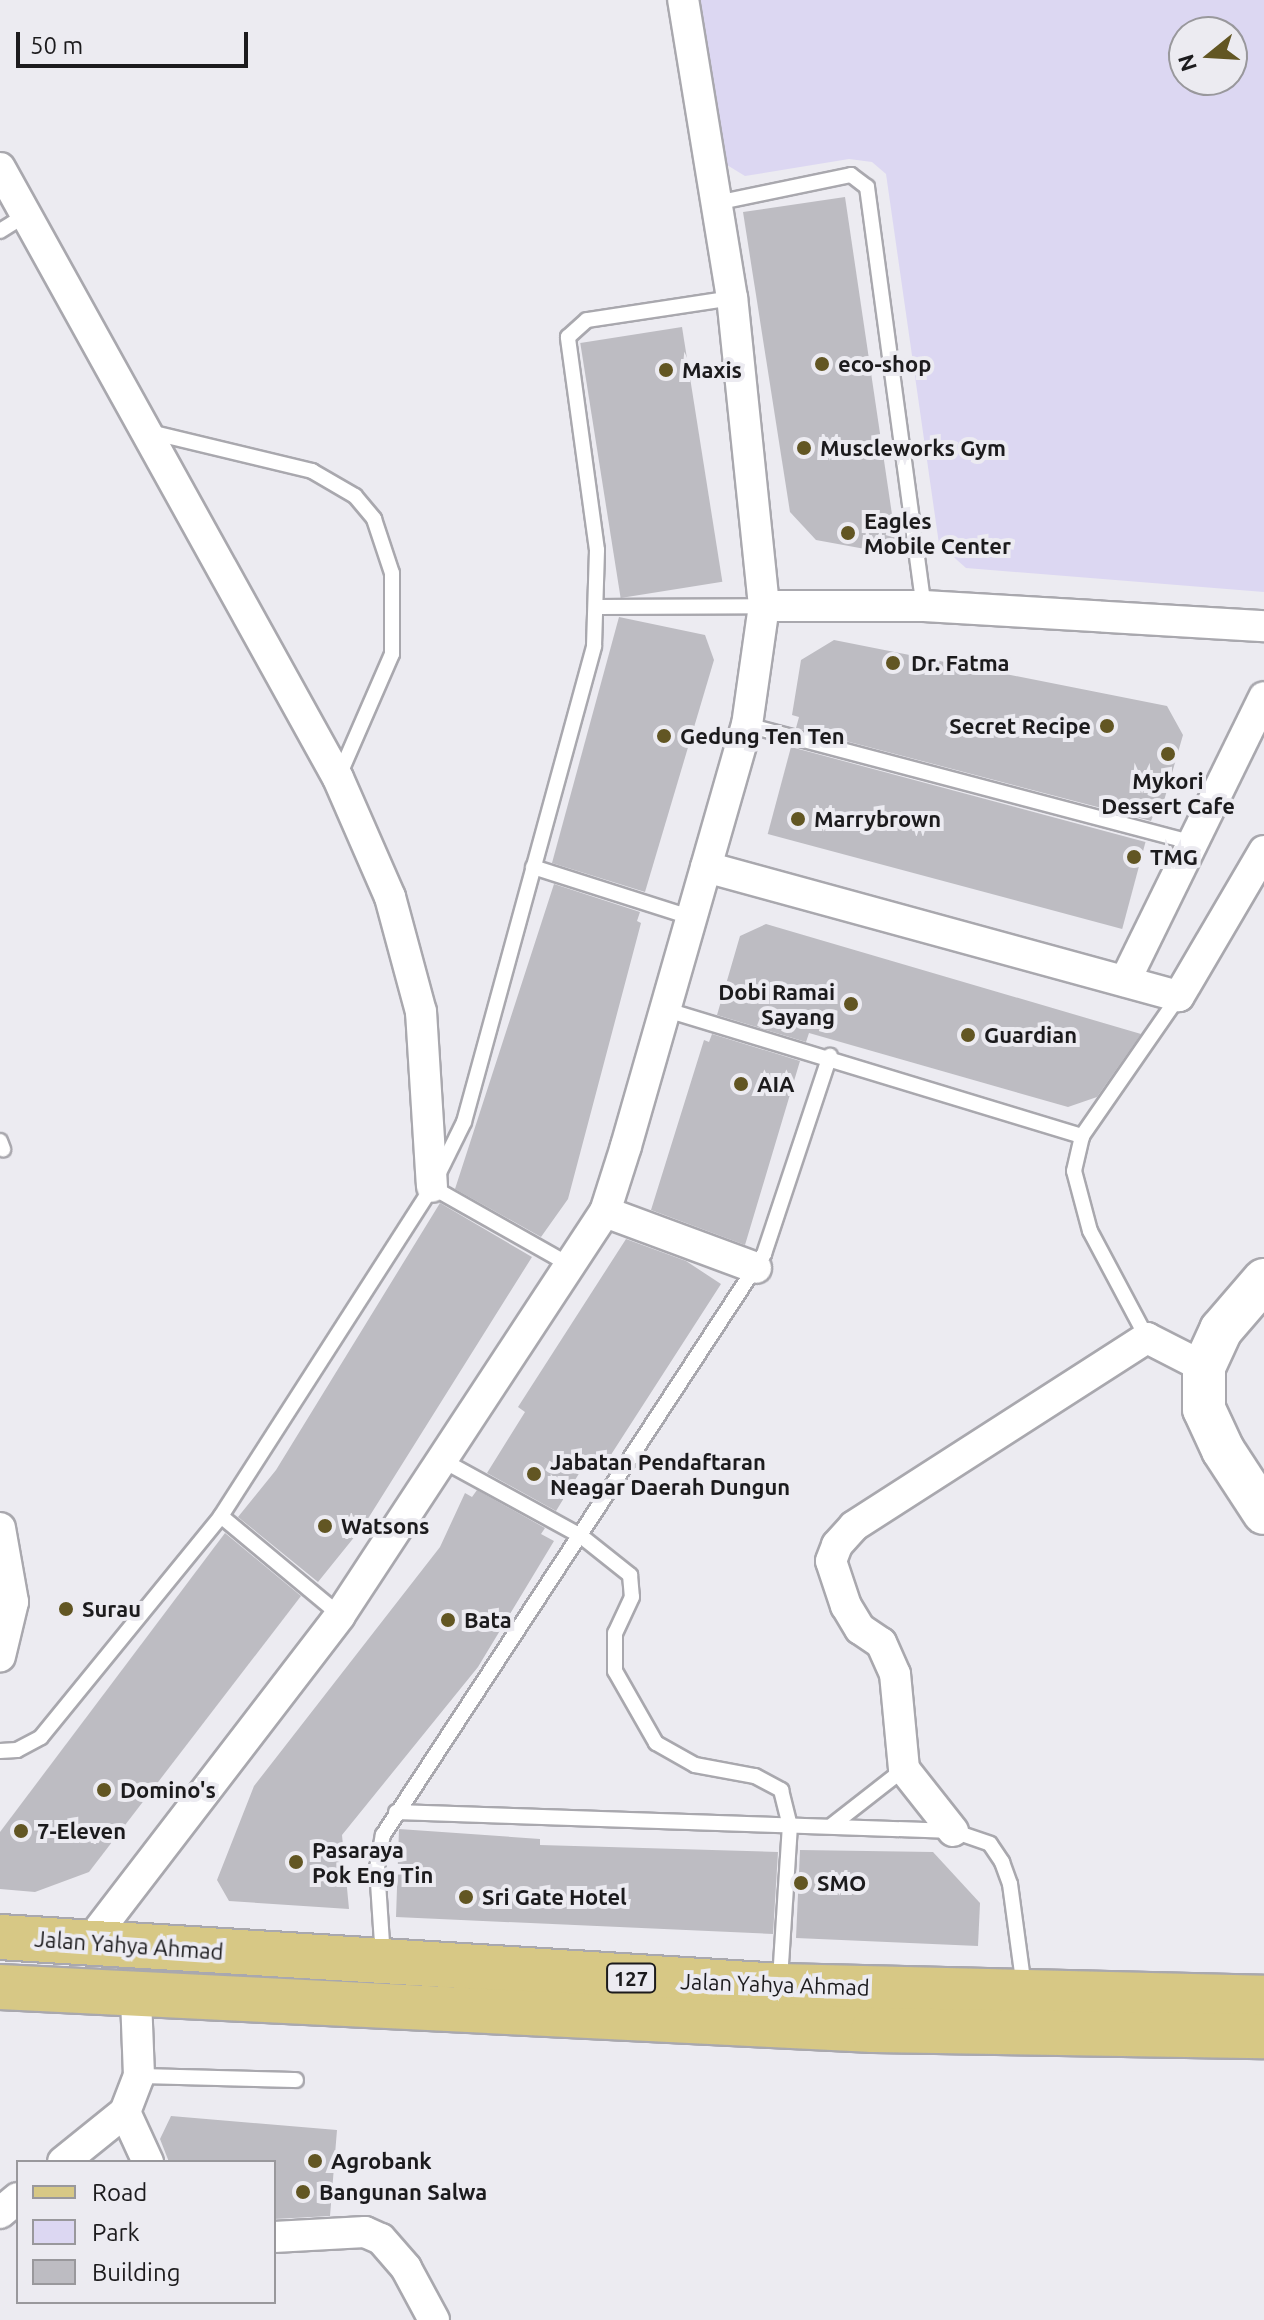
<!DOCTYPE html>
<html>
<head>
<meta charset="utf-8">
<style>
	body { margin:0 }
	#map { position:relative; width:1264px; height:2320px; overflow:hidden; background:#ecebf1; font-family:Ubuntu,sans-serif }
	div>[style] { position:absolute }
	.green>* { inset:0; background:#dcd7f2 }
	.building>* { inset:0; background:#bdbcc2; transform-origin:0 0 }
	.roads { filter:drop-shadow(2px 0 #a9a8ae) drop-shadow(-2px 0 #a9a8ae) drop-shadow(0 2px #a9a8ae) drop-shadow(0 -2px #a9a8ae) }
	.lane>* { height:14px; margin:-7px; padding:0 7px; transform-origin:7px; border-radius:7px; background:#fff }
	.street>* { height:30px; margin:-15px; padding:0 15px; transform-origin:15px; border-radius:15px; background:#fff }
	.secondary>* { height:42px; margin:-21px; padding:0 21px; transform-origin:21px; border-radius:21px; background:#fff }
	.primary>* { height:44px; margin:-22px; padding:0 22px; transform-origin:22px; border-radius:22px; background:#d7c885 }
	.dots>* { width:22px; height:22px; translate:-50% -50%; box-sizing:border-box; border:4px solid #ecebf1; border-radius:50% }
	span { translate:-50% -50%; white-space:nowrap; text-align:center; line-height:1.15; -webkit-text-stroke:8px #ecebf1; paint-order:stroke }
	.shield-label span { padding:2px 6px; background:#ecebf1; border:2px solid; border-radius:6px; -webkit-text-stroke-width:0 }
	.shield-label { font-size:20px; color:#1c1b1d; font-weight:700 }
	.poi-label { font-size:22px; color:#1c1b1d; font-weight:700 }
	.left { translate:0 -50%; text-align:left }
	.right { translate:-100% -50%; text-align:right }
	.street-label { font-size:22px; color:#1c1b1d }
	.legend { position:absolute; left:16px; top:2160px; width:260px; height:144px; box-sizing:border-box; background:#ecebf1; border:2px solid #99989c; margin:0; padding:10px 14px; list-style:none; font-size:24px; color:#1c1b1d }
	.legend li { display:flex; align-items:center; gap:16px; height:40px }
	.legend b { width:40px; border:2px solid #99989c }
	.north { position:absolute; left:1168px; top:16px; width:80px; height:80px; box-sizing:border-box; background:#ecebf1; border:2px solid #99989c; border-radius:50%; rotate:252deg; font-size:22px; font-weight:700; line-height:32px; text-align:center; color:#1c1b1d }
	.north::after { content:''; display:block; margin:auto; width:28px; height:36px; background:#625623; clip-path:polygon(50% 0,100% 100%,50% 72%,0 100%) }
	.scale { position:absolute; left:16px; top:32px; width:232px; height:36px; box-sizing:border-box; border:4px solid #1c1b1d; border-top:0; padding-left:10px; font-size:24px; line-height:28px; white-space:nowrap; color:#1c1b1d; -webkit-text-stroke:6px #ecebf1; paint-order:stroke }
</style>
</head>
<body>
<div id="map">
	<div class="green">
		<i style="clip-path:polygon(evenodd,699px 0,1264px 0,1264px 592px,966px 568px,939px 544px,886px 174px,872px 162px,849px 159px,745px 176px,727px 165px,699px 0,1184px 32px,1232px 32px,1232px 80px,1184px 80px,1184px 32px)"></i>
	</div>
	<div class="building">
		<i style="clip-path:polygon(845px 197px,898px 555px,816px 540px,790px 512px,743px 212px)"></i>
		<i style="left:682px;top:327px;width:258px;height:103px;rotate:81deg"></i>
		<i style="clip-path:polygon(619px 617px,705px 635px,714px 660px,645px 892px,552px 863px)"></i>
		<i style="clip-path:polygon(834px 640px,1167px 706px,1183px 735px,1159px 818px,1153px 816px,1151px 821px,796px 728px,799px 717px,792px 715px,801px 660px)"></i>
		<i style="left:791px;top:747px;width:367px;height:90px;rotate:15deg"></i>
		<i style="clip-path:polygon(554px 884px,640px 912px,637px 921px,641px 923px,568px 1199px,541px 1237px,455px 1189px)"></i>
		<i style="clip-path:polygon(766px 924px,1141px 1034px,1097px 1097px,1068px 1107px,809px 1033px,806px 1042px,717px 1015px,740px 936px)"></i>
		<i style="clip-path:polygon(712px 1034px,800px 1061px,745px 1245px,651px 1210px,704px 1040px,709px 1042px)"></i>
		<i style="clip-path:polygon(440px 1203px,532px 1257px,364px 1525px,318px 1582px,238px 1517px,276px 1470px)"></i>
		<i style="clip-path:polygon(626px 1239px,686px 1261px,721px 1284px,605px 1464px,591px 1454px,556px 1511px,487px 1473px,525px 1412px,518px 1407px)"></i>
		<i style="clip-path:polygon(477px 1490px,545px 1528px,541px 1534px,554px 1541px,478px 1667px,342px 1835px,349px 1909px,229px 1901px,217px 1880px,254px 1786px,440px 1547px,465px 1493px,472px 1497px)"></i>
		<i style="clip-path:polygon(225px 1533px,301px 1596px,89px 1872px,35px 1892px,0 1889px,0 1832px)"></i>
		<i style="clip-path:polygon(399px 1829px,540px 1839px,540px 1845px,778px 1852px,773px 1934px,396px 1917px)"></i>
		<i style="clip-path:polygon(800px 1850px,933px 1852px,980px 1903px,978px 1946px,796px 1938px)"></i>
		<i style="clip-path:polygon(171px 2116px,337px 2130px,330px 2216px,274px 2219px,274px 2162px,169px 2162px,160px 2139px)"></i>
	</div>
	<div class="roads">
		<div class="lane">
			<i style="left:716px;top:203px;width:138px;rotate:-11.7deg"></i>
			<i style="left:851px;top:175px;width:20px;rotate:37deg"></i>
			<i style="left:867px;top:187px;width:423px;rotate:82.3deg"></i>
			<i style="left:0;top:231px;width:32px;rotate:-32deg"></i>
			<i style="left:150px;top:432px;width:167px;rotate:13.5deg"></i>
			<i style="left:312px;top:471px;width:50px;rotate:30.2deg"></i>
			<i style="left:355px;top:496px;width:30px;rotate:50deg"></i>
			<i style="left:374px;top:519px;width:57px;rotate:71.6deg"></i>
			<i style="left:392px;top:573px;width:81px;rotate:90deg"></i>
			<i style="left:392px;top:654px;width:135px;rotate:113.5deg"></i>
			<i style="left:598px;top:607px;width:166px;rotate:-0.3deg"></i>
			<i style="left:747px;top:725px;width:463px;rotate:14.8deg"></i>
			<i style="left:533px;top:867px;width:168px;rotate:17.7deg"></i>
			<i style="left:667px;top:1010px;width:434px;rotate:16.9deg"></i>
			<i style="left:0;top:1141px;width:9px;rotate:69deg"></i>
			<i style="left:432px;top:1187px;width:159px;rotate:29.5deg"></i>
			<i style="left:1147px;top:1338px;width:121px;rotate:-118deg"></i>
			<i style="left:1090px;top:1231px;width:62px;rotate:-104.9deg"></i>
			<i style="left:1074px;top:1171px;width:36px;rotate:-77deg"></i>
			<i style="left:1082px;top:1136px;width:170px;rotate:-55.3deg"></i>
			<i style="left:442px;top:1460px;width:158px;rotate:28.7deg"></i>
			<i style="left:581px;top:1536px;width:63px;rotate:38.5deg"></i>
			<i style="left:630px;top:1575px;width:22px;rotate:85deg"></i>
			<i style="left:632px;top:1597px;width:40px;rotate:115deg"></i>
			<i style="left:615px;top:1633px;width:38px;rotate:90deg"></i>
			<i style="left:615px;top:1671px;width:83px;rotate:60.3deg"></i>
			<i style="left:656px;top:1743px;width:45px;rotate:29.4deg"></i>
			<i style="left:695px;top:1765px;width:61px;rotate:10.4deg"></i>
			<i style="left:755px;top:1776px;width:30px;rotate:28deg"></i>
			<i style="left:781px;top:1790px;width:36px;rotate:76deg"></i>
			<i style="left:790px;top:1825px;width:156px;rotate:93.7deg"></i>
			<i style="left:221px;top:1516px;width:155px;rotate:39.8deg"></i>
			<i style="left:0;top:1751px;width:17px;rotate:-3deg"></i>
			<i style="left:17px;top:1750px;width:27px;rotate:-28deg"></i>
			<i style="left:41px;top:1737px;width:285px;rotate:-50.8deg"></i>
			<i style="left:221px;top:1516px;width:391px;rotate:-57.3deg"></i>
			<i style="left:432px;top:1187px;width:72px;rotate:-63.8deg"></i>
			<i style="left:464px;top:1122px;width:493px;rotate:-74.7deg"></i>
			<i style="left:594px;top:646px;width:96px;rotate:-88.2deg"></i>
			<i style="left:597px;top:550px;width:215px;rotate:-97.8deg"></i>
			<i style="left:568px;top:337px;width:25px;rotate:-42deg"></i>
			<i style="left:587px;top:320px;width:147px;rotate:-8.6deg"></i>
			<i style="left:396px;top:1812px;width:557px;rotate:1.95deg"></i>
			<i style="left:953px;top:1831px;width:39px;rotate:19deg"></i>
			<i style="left:990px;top:1844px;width:22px;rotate:56deg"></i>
			<i style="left:1002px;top:1862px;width:23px;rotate:70deg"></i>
			<i style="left:1010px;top:1884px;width:104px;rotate:82.3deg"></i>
			<i style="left:831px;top:1826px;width:93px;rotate:-38deg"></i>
			<i style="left:383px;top:1958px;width:90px;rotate:-93.8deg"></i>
			<i style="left:377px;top:1868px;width:34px;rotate:-80deg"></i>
			<i style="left:383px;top:1835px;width:695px;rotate:-56.74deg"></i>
			<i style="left:764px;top:1254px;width:209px;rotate:-71.6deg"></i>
			<i style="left:139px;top:2076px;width:157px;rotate:1.5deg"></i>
		</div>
		<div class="street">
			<i style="left:0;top:168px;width:697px;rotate:61.01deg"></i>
			<i style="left:338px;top:778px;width:130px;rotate:66.4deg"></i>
			<i style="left:390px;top:897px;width:119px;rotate:74.9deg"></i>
			<i style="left:421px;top:1012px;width:175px;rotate:86.4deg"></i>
			<i style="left:764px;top:606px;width:160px"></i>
			<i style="left:924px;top:606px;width:341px;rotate:3.4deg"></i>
			<i style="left:706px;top:867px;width:490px;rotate:15.3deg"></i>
			<i style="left:1179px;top:996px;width:168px;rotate:-59.6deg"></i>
			<i style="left:1125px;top:981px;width:316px;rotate:-63.9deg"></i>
			<i style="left:605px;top:1212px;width:161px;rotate:20.3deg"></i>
			<i style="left:0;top:1528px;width:75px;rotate:80deg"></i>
			<i style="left:13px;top:1602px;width:56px;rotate:103.5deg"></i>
			<i style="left:953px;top:1831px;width:79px;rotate:-128.3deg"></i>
			<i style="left:904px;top:1769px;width:95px;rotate:-95.4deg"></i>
			<i style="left:895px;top:1674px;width:34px;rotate:-114deg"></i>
			<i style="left:881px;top:1643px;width:25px;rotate:-146deg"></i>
			<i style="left:860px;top:1629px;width:27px;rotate:-121deg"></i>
			<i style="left:846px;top:1606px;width:47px;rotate:-108.4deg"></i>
			<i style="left:831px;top:1561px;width:17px;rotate:-69deg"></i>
			<i style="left:837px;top:1545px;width:25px;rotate:-48deg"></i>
			<i style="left:854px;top:1526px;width:348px;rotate:-32.7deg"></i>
			<i style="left:1147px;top:1338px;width:64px;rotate:27deg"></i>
			<i style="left:91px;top:1940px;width:409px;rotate:-52.5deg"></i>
			<i style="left:340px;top:1615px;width:482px;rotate:-56.7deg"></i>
			<i style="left:605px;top:1212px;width:69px;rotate:-72.3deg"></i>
			<i style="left:626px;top:1146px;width:438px;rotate:-74deg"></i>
			<i style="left:747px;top:725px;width:120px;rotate:-81.9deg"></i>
			<i style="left:764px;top:606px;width:310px;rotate:-95.9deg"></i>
			<i style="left:732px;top:298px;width:302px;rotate:-99.3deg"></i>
			<i style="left:125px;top:2112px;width:55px;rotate:65.3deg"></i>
			<i style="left:63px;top:2162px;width:80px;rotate:-38.9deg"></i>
			<i style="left:125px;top:2112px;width:39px;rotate:-69deg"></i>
			<i style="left:139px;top:2076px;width:79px;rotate:-92.2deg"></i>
			<i style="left:0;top:2213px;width:23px;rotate:-40deg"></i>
			<i style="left:274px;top:2237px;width:91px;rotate:-3.1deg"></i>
			<i style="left:365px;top:2232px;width:17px;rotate:24deg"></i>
			<i style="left:381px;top:2239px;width:38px;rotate:49deg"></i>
			<i style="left:406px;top:2268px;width:59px;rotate:61.7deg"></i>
		</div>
		<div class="secondary">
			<i style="left:1264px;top:1280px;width:66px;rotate:130.7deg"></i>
			<i style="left:1221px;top:1330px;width:41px;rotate:114.7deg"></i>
			<i style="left:1204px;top:1367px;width:42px;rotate:90deg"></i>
			<i style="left:1204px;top:1409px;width:45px;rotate:65.1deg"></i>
			<i style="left:1223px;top:1450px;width:75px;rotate:56.9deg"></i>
		</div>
		<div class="primary">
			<i style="left:0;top:1937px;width:782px;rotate:3.59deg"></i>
			<i style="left:780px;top:1986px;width:484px;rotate:1.4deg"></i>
			<i style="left:0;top:1987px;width:874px;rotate:2.82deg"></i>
			<i style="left:873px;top:2030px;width:391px;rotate:0.9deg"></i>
		</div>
	</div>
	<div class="dots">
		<i style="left:822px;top:364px;background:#625623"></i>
		<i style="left:666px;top:370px;background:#625623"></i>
		<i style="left:804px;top:448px;background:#625623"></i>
		<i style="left:848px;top:533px;background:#625623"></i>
		<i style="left:893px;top:663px;background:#625623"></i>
		<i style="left:1107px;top:726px;background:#625623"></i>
		<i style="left:664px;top:736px;background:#625623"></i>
		<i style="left:1168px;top:754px;background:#625623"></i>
		<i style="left:798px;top:819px;background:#625623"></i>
		<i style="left:1134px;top:857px;background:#625623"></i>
		<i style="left:851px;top:1004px;background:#625623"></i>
		<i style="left:968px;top:1035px;background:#625623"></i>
		<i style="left:741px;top:1084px;background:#625623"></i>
		<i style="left:534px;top:1474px;background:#625623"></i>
		<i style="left:325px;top:1526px;background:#625623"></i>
		<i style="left:66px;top:1609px;background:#625623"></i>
		<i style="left:448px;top:1620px;background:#625623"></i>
		<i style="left:104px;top:1790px;background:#625623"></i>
		<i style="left:21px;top:1831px;background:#625623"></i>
		<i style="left:296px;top:1862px;background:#625623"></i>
		<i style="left:801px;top:1883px;background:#625623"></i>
		<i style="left:466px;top:1897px;background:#625623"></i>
		<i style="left:315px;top:2161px;background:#625623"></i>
		<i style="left:303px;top:2192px;background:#625623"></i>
	</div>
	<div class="shield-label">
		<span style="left:631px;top:1978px">127</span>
	</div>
	<div class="poi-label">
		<span class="left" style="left:838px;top:364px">eco-shop</span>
		<span class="left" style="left:682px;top:370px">Maxis</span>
		<span class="left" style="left:820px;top:448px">Muscleworks Gym</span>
		<span class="left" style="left:864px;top:533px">Eagles<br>Mobile Center</span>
		<span class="left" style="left:911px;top:663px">Dr. Fatma</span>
		<span class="right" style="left:1091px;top:726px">Secret Recipe</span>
		<span class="left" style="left:680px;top:736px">Gedung Ten Ten</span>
		<span style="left:1168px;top:793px">Mykori<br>Dessert Cafe</span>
		<span class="left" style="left:814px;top:819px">Marrybrown</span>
		<span class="left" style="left:1150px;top:857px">TMG</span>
		<span class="right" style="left:835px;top:1004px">Dobi Ramai<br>Sayang</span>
		<span class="left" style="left:984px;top:1035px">Guardian</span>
		<span class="left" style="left:757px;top:1084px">AIA</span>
		<span class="left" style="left:550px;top:1474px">Jabatan Pendaftaran<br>Neagar Daerah Dungun</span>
		<span class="left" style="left:341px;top:1526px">Watsons</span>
		<span class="left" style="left:82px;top:1609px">Surau</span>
		<span class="left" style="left:464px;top:1620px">Bata</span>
		<span class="left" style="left:120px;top:1790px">Domino's</span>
		<span class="left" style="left:37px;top:1831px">7-Eleven</span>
		<span class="left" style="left:312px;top:1862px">Pasaraya<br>Pok Eng Tin</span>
		<span class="left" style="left:817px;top:1883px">SMO</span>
		<span class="left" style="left:482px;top:1897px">Sri Gate Hotel</span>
		<span class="left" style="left:331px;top:2161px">Agrobank</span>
		<span class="left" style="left:319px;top:2192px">Bangunan Salwa</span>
	</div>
	<div class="street-label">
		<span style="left:129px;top:1945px;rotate:4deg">Jalan Yahya Ahmad</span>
		<span style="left:775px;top:1984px;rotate:2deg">Jalan Yahya Ahmad</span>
	</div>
	<ul class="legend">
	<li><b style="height:10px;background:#d7c885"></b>Road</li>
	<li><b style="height:22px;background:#dcd7f2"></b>Park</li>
	<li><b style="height:22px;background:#bdbcc2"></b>Building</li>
	</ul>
	<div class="north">N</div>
	<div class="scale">50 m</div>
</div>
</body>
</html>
